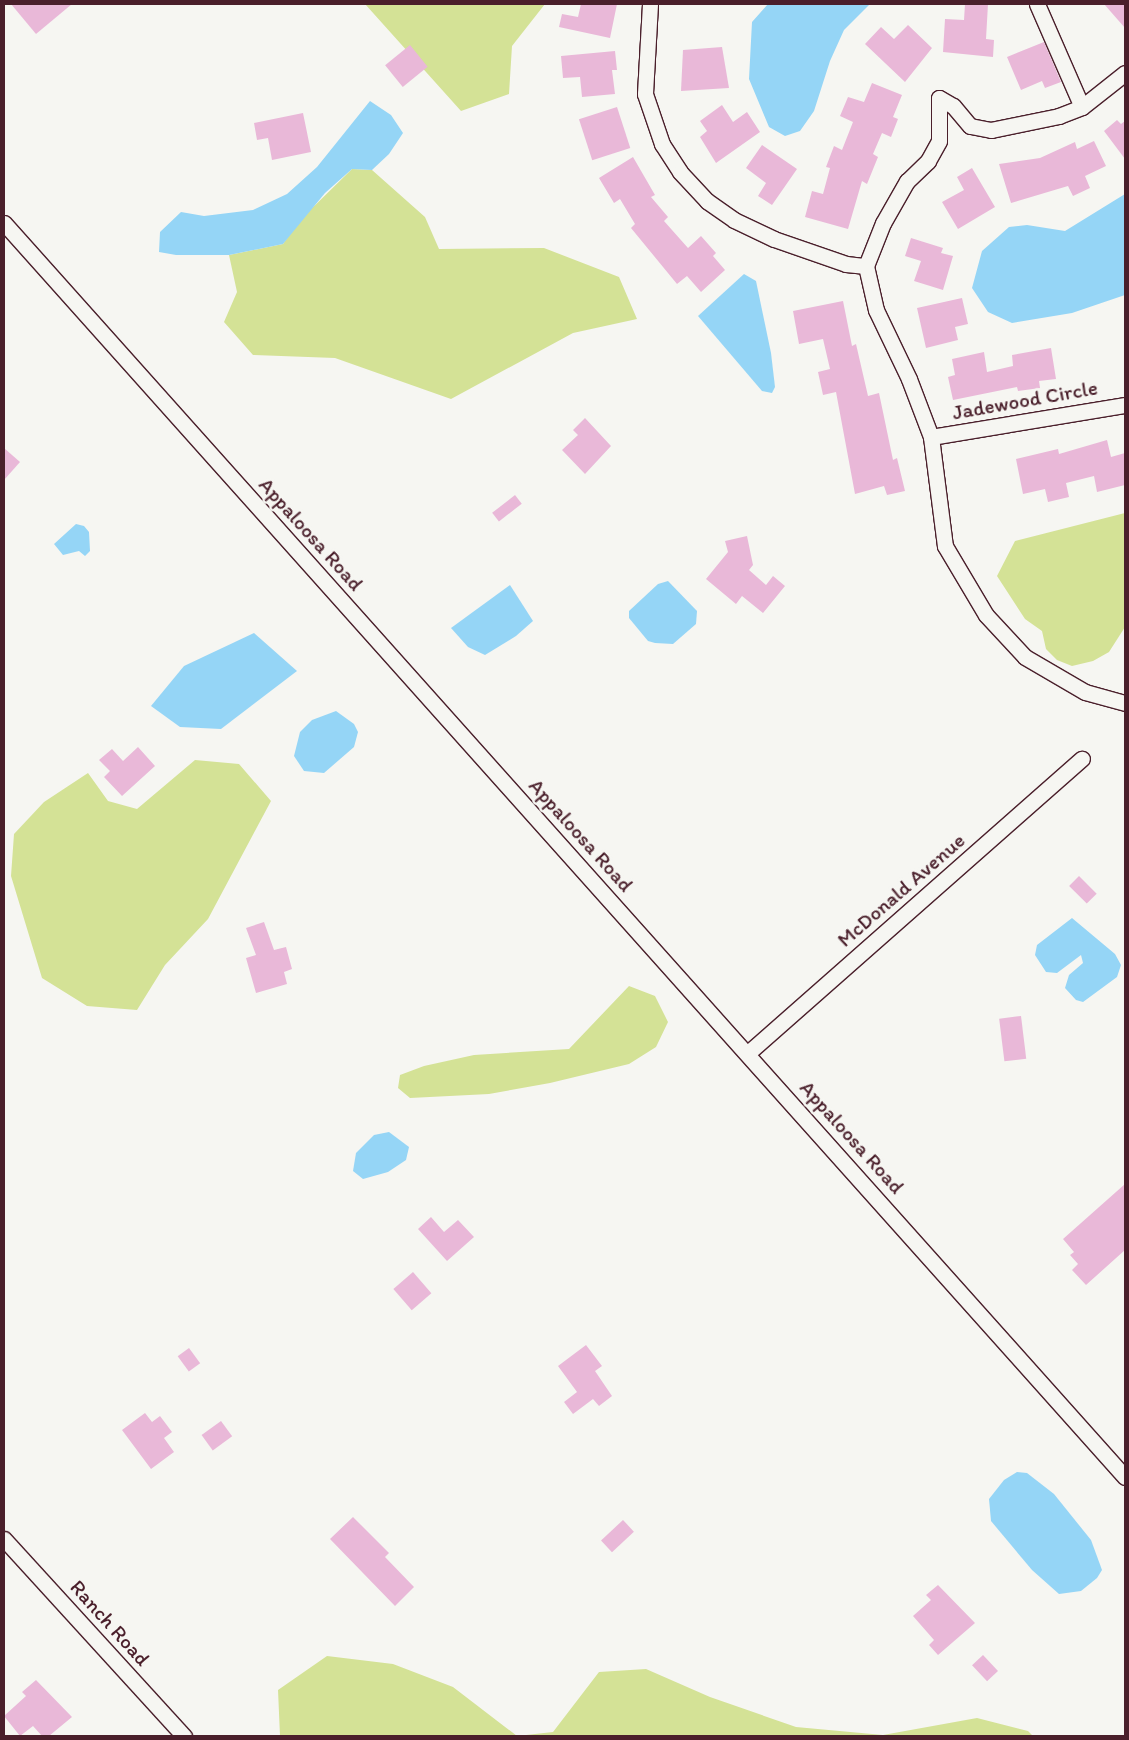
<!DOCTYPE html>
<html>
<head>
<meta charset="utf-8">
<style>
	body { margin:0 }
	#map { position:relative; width:1129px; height:1740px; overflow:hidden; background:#f6f6f2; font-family:Itim,sans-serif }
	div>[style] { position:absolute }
	.green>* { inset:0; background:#d4e296 }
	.water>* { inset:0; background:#95d5f6 }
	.building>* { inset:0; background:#e9b8d8; transform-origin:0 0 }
	.roads { filter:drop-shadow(1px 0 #4a1f2b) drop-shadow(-1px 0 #4a1f2b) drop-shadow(0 1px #4a1f2b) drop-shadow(0 -1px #4a1f2b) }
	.street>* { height:15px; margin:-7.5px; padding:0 7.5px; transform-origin:7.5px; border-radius:7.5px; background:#f6f6f2 }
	span { translate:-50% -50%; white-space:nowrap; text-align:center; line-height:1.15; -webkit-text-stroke:5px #f6f6f2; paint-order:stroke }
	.street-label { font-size:21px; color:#4a1f2b }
	.frame { position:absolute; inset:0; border:5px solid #4a1f2b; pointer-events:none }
</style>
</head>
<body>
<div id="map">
	<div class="green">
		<i style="clip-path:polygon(365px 4px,545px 4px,512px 46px,509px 94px,461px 111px)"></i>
		<i style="clip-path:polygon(352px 169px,372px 170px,425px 217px,439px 249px,544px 248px,619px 277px,637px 319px,573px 333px,451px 399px,335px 358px,253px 355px,224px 322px,237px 292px,229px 255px,283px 244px,300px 220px)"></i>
		<i style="clip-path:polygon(1125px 513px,1125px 627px,1109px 652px,1093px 661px,1072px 666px,1057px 660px,1046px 649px,1042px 631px,1025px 619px,997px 576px,1015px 541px)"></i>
		<i style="clip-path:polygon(195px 760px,239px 764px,271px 801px,208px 919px,165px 965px,137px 1010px,87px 1006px,42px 978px,11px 876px,14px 834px,44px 802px,88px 773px,108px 801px,137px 809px)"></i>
		<i style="clip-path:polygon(629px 986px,655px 996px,668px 1022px,656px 1047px,629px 1064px,550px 1083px,489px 1094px,410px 1098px,398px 1088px,400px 1075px,424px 1066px,474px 1055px,569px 1049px)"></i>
		<i style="clip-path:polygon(327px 1656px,393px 1664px,453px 1687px,517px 1736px,553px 1732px,599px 1672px,646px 1669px,710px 1697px,796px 1727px,883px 1735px,977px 1718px,1028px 1731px,1033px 1736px,280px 1736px,278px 1690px)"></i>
	</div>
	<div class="water">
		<i style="clip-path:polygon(768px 4px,870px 4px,844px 30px,830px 61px,814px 111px,800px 131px,785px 136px,769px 127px,749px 79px,752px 22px)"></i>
		<i style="clip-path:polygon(370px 101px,391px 115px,403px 133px,389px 154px,372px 170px,352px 169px,325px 193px,283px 244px,229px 255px,176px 255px,159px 252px,160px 232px,181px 212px,204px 216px,253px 210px,287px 194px,317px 167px)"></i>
		<i style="clip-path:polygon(1125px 194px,1125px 295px,1072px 313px,1012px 323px,988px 312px,972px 288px,982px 251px,1009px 227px,1027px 225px,1065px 231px)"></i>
		<i style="clip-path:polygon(744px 274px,756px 281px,771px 353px,775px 387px,772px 393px,762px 391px,698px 316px)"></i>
		<i style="clip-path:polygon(76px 524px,84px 526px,89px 532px,90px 551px,85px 556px,79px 551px,63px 555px,54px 544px)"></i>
		<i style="clip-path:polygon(668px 581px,697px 611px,696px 624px,673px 644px,655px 643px,648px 641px,629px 618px,629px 611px,658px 584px)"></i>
		<i style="clip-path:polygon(510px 585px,533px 621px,516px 636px,485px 655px,468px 647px,451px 628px)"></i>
		<i style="clip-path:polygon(254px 633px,297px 671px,221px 729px,180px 727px,151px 706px,184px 666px)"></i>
		<i style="clip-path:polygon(336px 711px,354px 724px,358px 732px,354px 747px,324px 773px,304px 771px,294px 756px,300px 732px,312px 720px)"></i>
		<i style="clip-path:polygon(1072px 918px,1115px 954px,1121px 965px,1117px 977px,1083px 1002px,1076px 1000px,1065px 988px,1069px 975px,1083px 963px,1081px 955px,1057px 973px,1046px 972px,1035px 955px,1037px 945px)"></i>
		<i style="clip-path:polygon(389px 1132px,409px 1147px,406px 1160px,388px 1172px,363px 1179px,353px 1171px,356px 1153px,374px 1135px)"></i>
		<i style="clip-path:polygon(1017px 1472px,1027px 1473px,1054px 1494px,1091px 1540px,1102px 1570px,1097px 1578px,1081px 1591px,1059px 1594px,1032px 1570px,991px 1521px,989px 1499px,1004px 1480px)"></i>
	</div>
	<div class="building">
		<i style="clip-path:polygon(11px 4px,72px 4px,36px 34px)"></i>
		<i style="clip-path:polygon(581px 4px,617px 4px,610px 38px,559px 27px,562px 14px,578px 17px)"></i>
		<i style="clip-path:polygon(965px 4px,988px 4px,986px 39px,994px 40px,993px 57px,943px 52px,945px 19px,964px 20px)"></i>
		<i style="clip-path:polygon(1104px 4px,1125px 4px,1125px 28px)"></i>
		<i style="clip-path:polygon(908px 25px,932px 48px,905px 82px,865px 44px,881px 27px,894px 39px)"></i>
		<i style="clip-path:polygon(1044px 42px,1061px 82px,1045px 88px,1042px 81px,1021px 90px,1007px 57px)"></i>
		<i style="left:410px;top:45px;width:28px;height:32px;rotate:51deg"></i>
		<i style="clip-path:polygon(722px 47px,729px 88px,681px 91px,683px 50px)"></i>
		<i style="clip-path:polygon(615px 51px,617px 70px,612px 70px,615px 94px,582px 97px,580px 77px,563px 78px,561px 56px)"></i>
		<i style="clip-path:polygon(872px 83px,902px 95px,893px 117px,898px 119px,891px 137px,882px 133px,873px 154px,878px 157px,867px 184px,862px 181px,848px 229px,805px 217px,812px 191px,823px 194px,830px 168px,826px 167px,834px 146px,842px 150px,853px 122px,840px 116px,848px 97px,864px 102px)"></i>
		<i style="clip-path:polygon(722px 105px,733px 122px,747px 112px,760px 132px,716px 163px,700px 137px,707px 131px,700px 121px)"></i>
		<i style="left:617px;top:107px;width:43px;height:40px;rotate:72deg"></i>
		<i style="clip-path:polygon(303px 113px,311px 152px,272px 160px,268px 138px,257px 140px,254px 123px)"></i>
		<i style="clip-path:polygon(1117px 120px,1121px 124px,1125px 121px,1125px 159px,1104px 131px)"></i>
		<i style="clip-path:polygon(1094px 141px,1106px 166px,1085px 176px,1090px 188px,1073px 196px,1068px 186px,1011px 203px,999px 164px,1040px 158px,1075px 142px,1077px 149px)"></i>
		<i style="clip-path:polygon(762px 145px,797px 169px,772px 205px,758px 196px,766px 183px,746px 168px)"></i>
		<i style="clip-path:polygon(633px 157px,655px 195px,651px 197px,668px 217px,664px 221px,688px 248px,701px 236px,716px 253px,713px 256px,725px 270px,701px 292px,687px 276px,677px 284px,631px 228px,635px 224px,620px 199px,614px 203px,599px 178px)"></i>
		<i style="clip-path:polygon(972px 168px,995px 207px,958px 229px,942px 202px,964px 190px,957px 177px)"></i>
		<i style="clip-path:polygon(911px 238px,943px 248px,941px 253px,953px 256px,943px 290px,914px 281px,921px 261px,905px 256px)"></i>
		<i style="clip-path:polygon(962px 298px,968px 324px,955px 327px,958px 340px,926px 348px,917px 308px)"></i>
		<i style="clip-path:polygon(843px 301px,852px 346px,856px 344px,868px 396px,879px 393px,893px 460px,897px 458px,905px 491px,887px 495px,884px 486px,855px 494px,836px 392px,823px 395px,818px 372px,830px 369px,823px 339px,799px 344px,793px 311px)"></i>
		<i style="clip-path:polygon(1051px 348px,1056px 379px,1039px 381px,1040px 388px,1018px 391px,1017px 387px,953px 400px,948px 377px,955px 375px,952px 359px,984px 352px,987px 372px,1013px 366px,1012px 355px)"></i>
		<i style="clip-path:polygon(585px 418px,611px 446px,585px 474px,562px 450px,578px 435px,573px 430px)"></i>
		<i style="clip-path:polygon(1107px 440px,1111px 457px,1125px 453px,1125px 485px,1097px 492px,1094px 476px,1066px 483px,1069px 497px,1048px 502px,1045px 489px,1023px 494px,1016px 459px,1058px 449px,1059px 454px)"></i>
		<i style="clip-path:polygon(4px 448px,20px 462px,4px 480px)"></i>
		<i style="left:515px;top:495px;width:11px;height:29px;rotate:52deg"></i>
		<i style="clip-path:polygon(747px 536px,753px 565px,749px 570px,766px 585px,773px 576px,785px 586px,763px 613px,742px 596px,736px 604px,706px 579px,728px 552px,725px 541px)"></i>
		<i style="clip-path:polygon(138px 747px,155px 766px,122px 796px,104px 777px,110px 771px,99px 760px,112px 749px,123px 761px)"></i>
		<i style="left:1079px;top:876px;width:25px;height:14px;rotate:45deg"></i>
		<i style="clip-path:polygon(264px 922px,274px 950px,286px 947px,292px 969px,284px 972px,287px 984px,256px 993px,246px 958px,256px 955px,246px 928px)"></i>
		<i style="left:1021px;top:1016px;width:43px;height:22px;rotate:83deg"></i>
		<i style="clip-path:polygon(1125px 1184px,1125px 1250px,1086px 1285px,1072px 1270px,1078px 1264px,1070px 1255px,1074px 1252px,1063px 1239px)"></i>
		<i style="clip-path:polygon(431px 1217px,444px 1232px,458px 1220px,474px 1237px,447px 1261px,418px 1229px)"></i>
		<i style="left:413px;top:1272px;width:28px;height:26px;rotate:49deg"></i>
		<i style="clip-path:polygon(586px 1345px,602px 1366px,595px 1371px,612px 1396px,599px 1406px,593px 1399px,573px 1414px,564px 1402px,577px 1392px,558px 1366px)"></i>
		<i style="left:189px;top:1348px;width:19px;height:14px;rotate:54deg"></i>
		<i style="clip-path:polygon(145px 1413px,152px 1422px,160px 1416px,172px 1432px,164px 1438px,174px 1452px,151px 1469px,122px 1430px)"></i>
		<i style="left:221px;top:1421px;width:19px;height:24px;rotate:54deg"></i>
		<i style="clip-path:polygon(353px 1517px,389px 1553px,385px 1557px,414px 1587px,395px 1606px,330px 1539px)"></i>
		<i style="left:623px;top:1520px;width:16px;height:30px;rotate:47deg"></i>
		<i style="clip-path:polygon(938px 1585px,975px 1623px,938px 1655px,929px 1645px,934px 1640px,913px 1616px,931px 1600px,926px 1595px)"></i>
		<i style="left:983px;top:1655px;width:22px;height:15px;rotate:47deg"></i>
		<i style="clip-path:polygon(36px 1680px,72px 1717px,49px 1736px,42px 1736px,33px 1726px,20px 1736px,4px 1716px,26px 1696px,22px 1692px)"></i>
	</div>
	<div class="roads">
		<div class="street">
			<i style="left:650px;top:4px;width:90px;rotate:93.2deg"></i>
			<i style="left:645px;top:94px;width:53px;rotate:71.2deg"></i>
			<i style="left:662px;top:144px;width:33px;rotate:57deg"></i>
			<i style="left:680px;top:172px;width:40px;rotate:47deg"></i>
			<i style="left:707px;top:201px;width:33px;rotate:35deg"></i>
			<i style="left:734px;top:220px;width:44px;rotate:25.4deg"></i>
			<i style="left:774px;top:239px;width:76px;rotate:19.1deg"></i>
			<i style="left:846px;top:264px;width:20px;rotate:6deg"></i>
			<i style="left:1037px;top:4px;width:112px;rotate:66.4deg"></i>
			<i style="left:1125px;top:73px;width:55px;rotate:141.7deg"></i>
			<i style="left:1082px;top:107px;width:25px;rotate:159deg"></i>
			<i style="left:1059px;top:116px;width:69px;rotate:168.4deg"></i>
			<i style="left:991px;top:130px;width:21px;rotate:-169deg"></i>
			<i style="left:970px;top:126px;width:26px;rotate:-130deg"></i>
			<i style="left:953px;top:106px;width:16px;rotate:-150deg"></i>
			<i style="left:939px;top:98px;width:43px;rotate:90deg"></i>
			<i style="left:939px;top:141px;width:23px;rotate:119deg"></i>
			<i style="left:928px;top:161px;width:29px;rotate:136deg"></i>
			<i style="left:907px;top:181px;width:48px;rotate:119.7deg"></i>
			<i style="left:883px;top:223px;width:46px;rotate:111.6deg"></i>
			<i style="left:866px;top:266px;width:45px;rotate:77.2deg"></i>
			<i style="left:876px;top:310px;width:76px;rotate:64.4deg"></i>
			<i style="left:909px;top:379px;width:62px;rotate:69.2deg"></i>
			<i style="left:931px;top:437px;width:110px;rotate:82.7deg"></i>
			<i style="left:945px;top:546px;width:80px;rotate:59.3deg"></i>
			<i style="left:986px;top:615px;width:57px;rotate:47.1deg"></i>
			<i style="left:1025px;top:657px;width:69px;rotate:30.3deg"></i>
			<i style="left:1085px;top:692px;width:41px;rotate:15.4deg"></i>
			<i style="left:4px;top:223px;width:1682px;rotate:48.21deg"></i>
			<i style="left:931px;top:437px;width:197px;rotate:-9.4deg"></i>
			<i style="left:748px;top:1053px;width:445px;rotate:-41.4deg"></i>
			<i style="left:4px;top:1539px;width:267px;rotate:47.6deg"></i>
		</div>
	</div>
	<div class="street-label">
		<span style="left:1025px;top:400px;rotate:-10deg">Jadewood Circle</span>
		<span style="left:311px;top:534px;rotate:48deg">Appaloosa Road</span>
		<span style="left:581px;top:835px;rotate:48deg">Appaloosa Road</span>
		<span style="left:901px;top:890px;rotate:-41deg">McDonald Avenue</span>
		<span style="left:852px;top:1137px;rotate:48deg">Appaloosa Road</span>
		<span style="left:110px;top:1623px;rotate:48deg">Ranch Road</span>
	</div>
	<div class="frame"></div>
</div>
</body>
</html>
